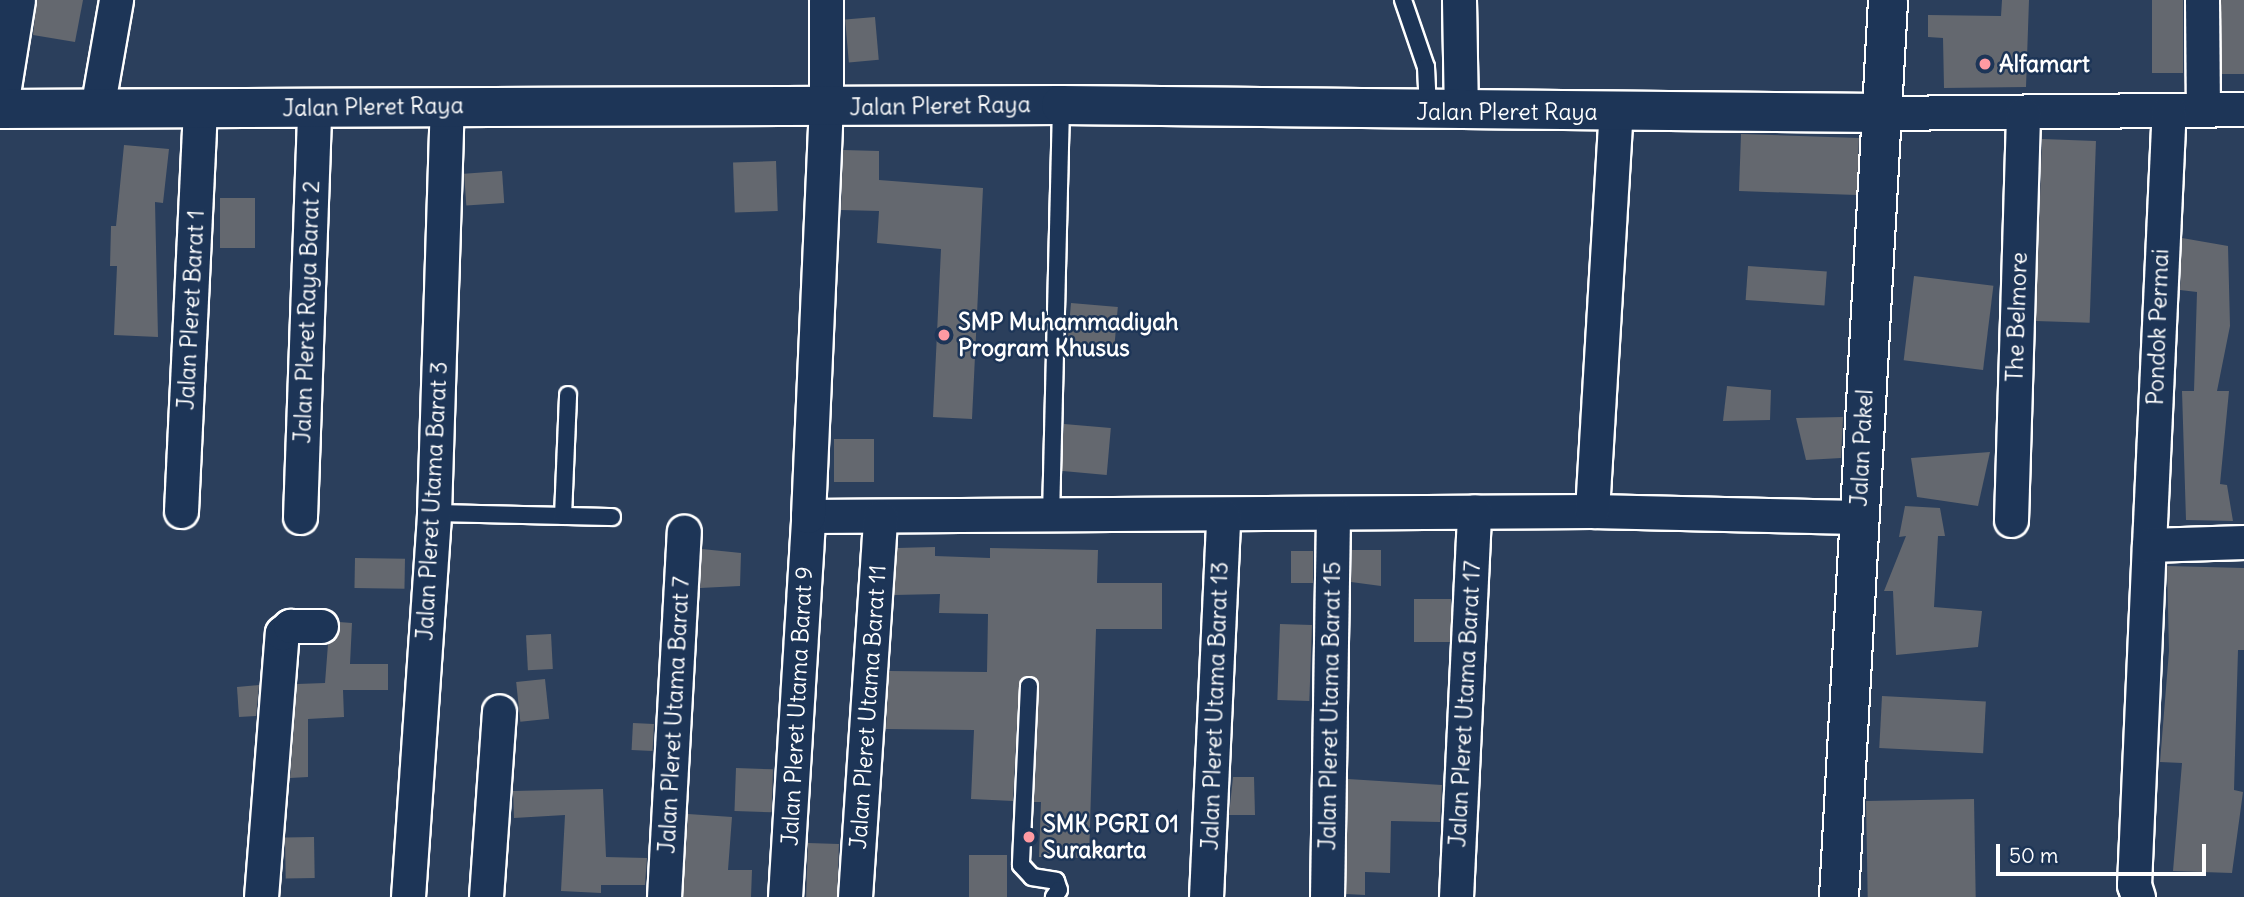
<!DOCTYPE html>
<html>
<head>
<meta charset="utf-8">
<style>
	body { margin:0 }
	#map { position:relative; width:2244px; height:897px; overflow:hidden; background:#2b3f5c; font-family:Delius,sans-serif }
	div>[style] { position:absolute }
	.building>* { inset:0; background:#64686f; transform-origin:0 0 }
	.roads { filter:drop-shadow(2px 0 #fff) drop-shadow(-2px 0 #fff) drop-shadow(0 2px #fff) drop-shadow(0 -2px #fff) }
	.service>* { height:16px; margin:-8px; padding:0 8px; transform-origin:8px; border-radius:8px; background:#1d3557 }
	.minor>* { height:33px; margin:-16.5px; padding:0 16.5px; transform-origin:16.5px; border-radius:16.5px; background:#1d3557 }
	.tertiary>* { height:38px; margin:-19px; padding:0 19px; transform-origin:19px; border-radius:19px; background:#1d3557 }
	.dots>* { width:19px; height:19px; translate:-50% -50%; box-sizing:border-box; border:4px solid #1d3557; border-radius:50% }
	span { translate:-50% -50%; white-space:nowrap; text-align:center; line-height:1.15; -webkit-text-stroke:5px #1d3557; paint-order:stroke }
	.poi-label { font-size:23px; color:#fff; font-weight:700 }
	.left { translate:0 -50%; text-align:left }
	.street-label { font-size:23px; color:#fff }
	.scale { position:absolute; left:1996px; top:844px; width:210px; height:32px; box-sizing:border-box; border:4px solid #fff; border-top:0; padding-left:9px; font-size:21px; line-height:24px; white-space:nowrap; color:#fff; -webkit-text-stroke:5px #1d3557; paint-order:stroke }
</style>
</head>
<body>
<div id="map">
	<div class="building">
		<i style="clip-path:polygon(37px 0,83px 0,75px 42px,33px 35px)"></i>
		<i style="clip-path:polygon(2002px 0,2029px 0,2026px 87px,1944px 88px,1943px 38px,1928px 37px,1928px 15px,2001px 16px)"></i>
		<i style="left:2152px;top:0;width:31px;height:73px"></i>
		<i style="left:2221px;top:0;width:23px;height:74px"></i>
		<i style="left:875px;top:17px;width:43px;height:30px;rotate:85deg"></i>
		<i style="left:1741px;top:134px;width:118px;height:57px;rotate:2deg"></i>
		<i style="left:2042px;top:139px;width:54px;height:182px;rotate:2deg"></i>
		<i style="clip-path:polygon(124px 145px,169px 149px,163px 203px,155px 202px,158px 337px,114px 335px,117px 266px,110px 266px,111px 226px,116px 226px)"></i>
		<i style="clip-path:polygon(843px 150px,879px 151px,879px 180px,983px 188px,972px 419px,933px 417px,941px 249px,877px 243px,879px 211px,841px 210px)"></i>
		<i style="left:776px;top:161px;width:50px;height:43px;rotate:88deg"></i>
		<i style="left:502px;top:171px;width:32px;height:38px;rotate:86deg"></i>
		<i style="left:220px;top:198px;width:35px;height:50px"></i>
		<i style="clip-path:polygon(2182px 238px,2228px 246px,2230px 326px,2217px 391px,2229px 391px,2220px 484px,2227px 485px,2233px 521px,2186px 520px,2182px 391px,2194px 391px,2197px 292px,2180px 290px)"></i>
		<i style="left:1748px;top:266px;width:79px;height:34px;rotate:4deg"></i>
		<i style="left:1914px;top:276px;width:80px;height:85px;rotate:7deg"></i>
		<i style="left:1071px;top:303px;width:47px;height:39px;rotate:5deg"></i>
		<i style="clip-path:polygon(1727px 386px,1771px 390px,1770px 420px,1723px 421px)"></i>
		<i style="clip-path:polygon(1843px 417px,1841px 458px,1806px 460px,1796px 418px)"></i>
		<i style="left:1064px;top:424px;width:47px;height:47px;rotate:5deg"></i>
		<i style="left:834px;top:439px;width:40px;height:43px"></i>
		<i style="clip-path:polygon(1990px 452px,1978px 506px,1917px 497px,1911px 458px)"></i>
		<i style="clip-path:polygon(1905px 506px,1940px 508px,1945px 536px,1938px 536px,1934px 607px,1982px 611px,1978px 647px,1896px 655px,1893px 591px,1884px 591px,1906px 536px,1899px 537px)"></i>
		<i style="clip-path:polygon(935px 547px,935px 556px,990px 558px,990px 548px,1098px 550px,1097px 583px,1162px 583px,1162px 629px,1096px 629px,1089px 858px,1039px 857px,1041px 802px,1034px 802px,1039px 686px,1035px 678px,1025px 676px,1019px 685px,1013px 801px,971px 799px,974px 730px,886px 729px,889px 671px,987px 672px,988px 614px,939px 613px,940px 594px,894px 595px,897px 548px)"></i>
		<i style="clip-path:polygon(702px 549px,741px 553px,740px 586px,700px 588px)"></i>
		<i style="clip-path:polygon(1352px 550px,1381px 550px,1381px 586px,1351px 582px)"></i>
		<i style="left:1313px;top:551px;width:32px;height:22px;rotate:90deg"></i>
		<i style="left:355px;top:558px;width:50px;height:30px;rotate:1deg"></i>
		<i style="clip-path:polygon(2167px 566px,2244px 568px,2244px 650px,2238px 650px,2234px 790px,2243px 792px,2232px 873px,2173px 871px,2182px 763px,2160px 762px,2169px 651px)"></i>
		<i style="left:1414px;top:599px;width:37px;height:43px"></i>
		<i style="clip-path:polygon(339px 622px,352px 623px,350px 664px,388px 664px,388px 690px,343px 690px,344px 717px,308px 719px,308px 777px,290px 778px,297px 684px,325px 683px,328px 644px,338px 635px)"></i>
		<i style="left:1280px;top:624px;width:32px;height:76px;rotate:2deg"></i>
		<i style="left:551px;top:634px;width:35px;height:25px;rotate:87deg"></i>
		<i style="left:545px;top:679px;width:40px;height:29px;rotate:84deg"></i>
		<i style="clip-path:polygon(259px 685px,256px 716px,239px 717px,237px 687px)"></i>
		<i style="left:1882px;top:696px;width:104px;height:52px;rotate:3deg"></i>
		<i style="left:633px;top:723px;width:21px;height:27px;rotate:3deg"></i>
		<i style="left:736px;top:768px;width:37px;height:43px;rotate:2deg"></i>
		<i style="clip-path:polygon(1233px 777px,1254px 777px,1255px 815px,1229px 815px)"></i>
		<i style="clip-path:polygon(1348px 779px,1442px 785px,1440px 822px,1391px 821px,1390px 873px,1365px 872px,1365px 895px,1346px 894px)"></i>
		<i style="clip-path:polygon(603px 789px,606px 857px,647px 858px,645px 885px,601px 885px,601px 893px,561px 891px,565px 815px,514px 818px,513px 791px)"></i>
		<i style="left:1974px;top:799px;width:98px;height:108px;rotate:89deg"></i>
		<i style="clip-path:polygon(688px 814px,732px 817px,728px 870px,752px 870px,751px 897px,683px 897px)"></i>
		<i style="left:314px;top:837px;width:41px;height:29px;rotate:89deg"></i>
		<i style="left:808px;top:843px;width:31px;height:54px;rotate:2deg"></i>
		<i style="left:969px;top:855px;width:38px;height:42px"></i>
	</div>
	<div class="roads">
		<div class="service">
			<i style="left:1403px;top:0;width:71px;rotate:71.1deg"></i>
			<i style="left:1426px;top:67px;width:42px;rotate:87.3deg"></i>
			<i style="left:434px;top:513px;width:178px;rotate:1.3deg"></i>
			<i style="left:563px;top:516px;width:121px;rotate:-87.6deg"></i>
			<i style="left:1051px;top:516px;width:411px;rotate:-88.6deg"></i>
			<i style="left:1029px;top:686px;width:179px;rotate:92.6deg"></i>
			<i style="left:1021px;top:865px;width:16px;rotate:47deg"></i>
			<i style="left:1032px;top:877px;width:24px;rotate:9deg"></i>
			<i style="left:1056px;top:881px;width:9px;rotate:72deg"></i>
			<i style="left:1059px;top:890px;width:9px;rotate:126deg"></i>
		</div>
		<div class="minor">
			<i style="left:1459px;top:0;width:111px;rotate:89deg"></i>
			<i style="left:2202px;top:0;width:109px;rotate:89.5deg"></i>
			<i style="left:97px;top:109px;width:111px;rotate:-80.1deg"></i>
			<i style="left:1881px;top:113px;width:363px;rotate:-0.6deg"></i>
			<i style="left:181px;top:511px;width:402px;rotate:-87.3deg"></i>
			<i style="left:1592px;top:511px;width:267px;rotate:1.3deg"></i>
			<i style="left:808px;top:516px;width:784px;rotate:-0.37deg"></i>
			<i style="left:1592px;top:511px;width:400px;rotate:-86.6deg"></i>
			<i style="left:300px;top:517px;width:410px;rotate:-88deg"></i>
			<i style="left:2011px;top:520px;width:406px;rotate:-88.3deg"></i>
			<i style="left:2149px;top:545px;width:435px;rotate:-87.4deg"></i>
			<i style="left:261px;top:897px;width:265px;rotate:-85.5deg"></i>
			<i style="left:282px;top:633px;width:11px;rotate:-41deg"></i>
			<i style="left:290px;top:626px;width:31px"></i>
			<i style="left:408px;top:897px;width:385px;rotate:-86.1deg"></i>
			<i style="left:434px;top:513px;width:408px;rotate:-88.2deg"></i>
			<i style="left:486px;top:897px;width:186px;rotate:-86deg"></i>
			<i style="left:664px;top:897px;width:366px;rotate:-86.9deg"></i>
			<i style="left:785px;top:897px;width:382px;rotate:-86.5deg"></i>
			<i style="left:808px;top:516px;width:409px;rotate:-87.5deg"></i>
			<i style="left:826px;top:107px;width:107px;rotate:-90deg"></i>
			<i style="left:855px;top:897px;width:381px;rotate:-86.2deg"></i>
			<i style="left:1206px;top:897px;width:381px;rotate:-87.4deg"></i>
			<i style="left:1327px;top:897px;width:383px;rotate:-89.1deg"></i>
			<i style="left:1456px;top:897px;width:386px;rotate:-87.3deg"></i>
			<i style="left:2138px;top:897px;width:13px;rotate:-108deg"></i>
			<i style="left:2134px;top:885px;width:340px;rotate:-87.5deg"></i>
			<i style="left:2149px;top:545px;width:95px;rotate:-1.8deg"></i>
		</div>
		<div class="tertiary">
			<i style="left:0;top:100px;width:101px;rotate:-80.9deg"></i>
			<i style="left:0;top:109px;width:1061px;rotate:-0.22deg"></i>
			<i style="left:1061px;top:105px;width:820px;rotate:0.56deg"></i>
			<i style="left:1839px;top:897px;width:898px;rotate:-86.87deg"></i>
		</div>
	</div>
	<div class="dots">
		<i style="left:1985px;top:64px;background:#ff9aa2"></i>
		<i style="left:944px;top:335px;background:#ff9aa2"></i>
		<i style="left:1029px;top:837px;background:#ff9aa2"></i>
	</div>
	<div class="poi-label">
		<span class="left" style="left:1999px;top:64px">Alfamart</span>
		<span class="left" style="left:958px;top:335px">SMP Muhammadiyah<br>Program Khusus</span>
		<span class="left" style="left:1043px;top:837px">SMK PGRI 01<br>Surakarta</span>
	</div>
	<div class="street-label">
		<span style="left:940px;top:106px;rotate:-1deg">Jalan Pleret Raya</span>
		<span style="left:373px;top:107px;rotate:-1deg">Jalan Pleret Raya</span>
		<span style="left:1507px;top:112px">Jalan Pleret Raya</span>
		<span style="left:191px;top:310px;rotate:-87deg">Jalan Pleret Barat 1</span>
		<span style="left:307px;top:312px;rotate:-88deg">Jalan Pleret Raya Barat 2</span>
		<span style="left:2017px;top:317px;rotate:-88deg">The Belmore</span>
		<span style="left:2158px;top:327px;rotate:-88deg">Pondok Permai</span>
		<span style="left:1862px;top:448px;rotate:-87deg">Jalan Pakel</span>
		<span style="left:432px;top:501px;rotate:-87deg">Jalan Pleret Utama Barat 3</span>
		<span style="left:1465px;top:704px;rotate:-87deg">Jalan Pleret Utama Barat 17</span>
		<span style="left:797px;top:706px;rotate:-87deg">Jalan Pleret Utama Barat 9</span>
		<span style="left:1215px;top:706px;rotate:-88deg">Jalan Pleret Utama Barat 13</span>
		<span style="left:1330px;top:706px;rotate:-89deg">Jalan Pleret Utama Barat 15</span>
		<span style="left:868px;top:707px;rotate:-86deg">Jalan Pleret Utama Barat 11</span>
		<span style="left:674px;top:715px;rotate:-87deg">Jalan Pleret Utama Barat 7</span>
	</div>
	<div class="scale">50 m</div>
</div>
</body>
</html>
